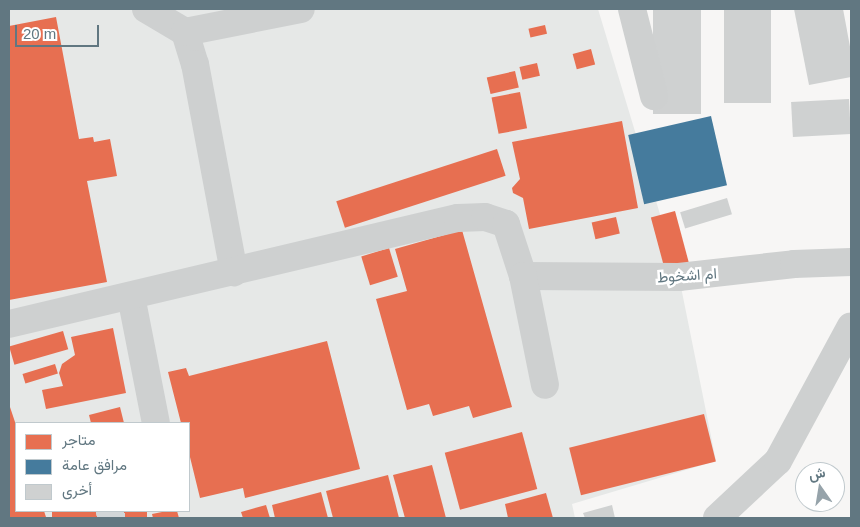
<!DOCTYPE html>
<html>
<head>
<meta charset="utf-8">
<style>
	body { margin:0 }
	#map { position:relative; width:860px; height:527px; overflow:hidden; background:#f7f6f5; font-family:Arial,Vazirmatn,sans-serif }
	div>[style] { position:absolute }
	.built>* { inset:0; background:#e6e8e7 }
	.shops>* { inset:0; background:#e76f51; transform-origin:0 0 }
	.public>* { inset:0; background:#457b9d; transform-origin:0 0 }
	.building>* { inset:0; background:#cfd1d1; transform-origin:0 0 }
	.minor-tunnel>* { height:28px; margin-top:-14px; transform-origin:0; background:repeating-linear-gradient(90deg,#d2d6d8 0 28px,transparent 0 42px) }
	.minor>* { height:28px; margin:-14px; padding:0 14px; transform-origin:14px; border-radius:14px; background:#ced0d0 }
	span { translate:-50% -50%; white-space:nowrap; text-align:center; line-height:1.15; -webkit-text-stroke:5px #fff; paint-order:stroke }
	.street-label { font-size:15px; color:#617781 }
	.frame { position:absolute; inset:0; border:10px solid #617781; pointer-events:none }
	.legend { position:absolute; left:15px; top:422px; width:175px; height:90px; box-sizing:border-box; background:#fff; border:1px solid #c0c9cd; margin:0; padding:6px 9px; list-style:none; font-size:15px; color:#617781 }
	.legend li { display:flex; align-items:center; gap:10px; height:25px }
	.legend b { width:25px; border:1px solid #c0c9cd }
	.north { position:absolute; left:795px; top:462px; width:50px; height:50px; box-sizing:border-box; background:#fff; border:1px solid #c0c9cd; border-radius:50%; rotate:347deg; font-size:14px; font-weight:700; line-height:20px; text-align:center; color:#617781 }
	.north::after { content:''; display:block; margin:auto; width:18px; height:22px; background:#96a3aa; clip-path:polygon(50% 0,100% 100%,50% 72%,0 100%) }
	.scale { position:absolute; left:15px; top:25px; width:84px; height:22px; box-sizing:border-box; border:2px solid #617781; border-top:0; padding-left:6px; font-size:15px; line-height:18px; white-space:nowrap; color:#617781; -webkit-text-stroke:4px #fff; paint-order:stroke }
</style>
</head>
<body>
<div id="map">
	<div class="built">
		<i style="clip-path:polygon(evenodd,9px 9px,598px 9px,679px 277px,716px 461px,572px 504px,575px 518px,9px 518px,9px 9px,16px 423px,189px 423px,189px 511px,16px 511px,16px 423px)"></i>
	</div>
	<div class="shops">
		<i style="clip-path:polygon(56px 17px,79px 139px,93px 137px,94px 142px,110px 139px,117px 176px,87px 181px,107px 282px,9px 300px,9px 26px)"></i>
		<i style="left:545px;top:25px;width:9px;height:17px;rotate:77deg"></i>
		<i style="left:591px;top:49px;width:16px;height:19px;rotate:75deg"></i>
		<i style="left:537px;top:63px;width:13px;height:18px;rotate:77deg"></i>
		<i style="left:515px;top:71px;width:17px;height:29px;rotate:77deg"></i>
		<i style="left:520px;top:92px;width:37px;height:29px;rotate:79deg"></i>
		<i style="clip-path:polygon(622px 121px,638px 208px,529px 229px,523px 198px,513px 193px,512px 188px,520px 179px,512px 142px)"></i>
		<i style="left:497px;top:149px;width:28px;height:169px;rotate:72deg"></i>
		<i style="left:675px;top:211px;width:53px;height:25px;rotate:75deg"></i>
		<i style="left:616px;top:217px;width:17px;height:25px;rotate:77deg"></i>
		<i style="clip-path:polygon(462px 230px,512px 407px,473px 418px,469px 406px,433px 416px,429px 404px,407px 410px,376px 299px,407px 291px,395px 249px)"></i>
		<i style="left:389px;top:248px;width:30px;height:29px;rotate:73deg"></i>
		<i style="clip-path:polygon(113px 328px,126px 393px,46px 409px,42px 390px,63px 386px,59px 373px,62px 364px,75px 355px,71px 337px)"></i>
		<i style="left:63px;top:331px;width:19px;height:56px;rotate:74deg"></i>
		<i style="clip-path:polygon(327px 341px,360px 469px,245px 498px,243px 488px,200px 498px,189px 453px,189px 423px,181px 423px,168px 372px,186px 368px,189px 376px)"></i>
		<i style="left:55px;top:364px;width:10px;height:34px;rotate:73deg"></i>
		<i style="clip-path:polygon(9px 404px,16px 425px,16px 511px,44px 511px,46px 517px,44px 518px,10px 518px,9px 513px)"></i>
		<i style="clip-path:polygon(120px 407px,124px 423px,91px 423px,89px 415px)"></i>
		<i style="left:704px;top:414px;width:49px;height:139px;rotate:76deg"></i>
		<i style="left:522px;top:432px;width:59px;height:80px;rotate:75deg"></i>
		<i style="clip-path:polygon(432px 465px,446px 518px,405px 518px,393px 475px)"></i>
		<i style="clip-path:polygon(388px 475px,399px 518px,333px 518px,326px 491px)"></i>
		<i style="clip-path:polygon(321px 492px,328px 518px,275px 518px,272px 505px)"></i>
		<i style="clip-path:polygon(546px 493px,553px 518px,508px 518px,505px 504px)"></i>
		<i style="clip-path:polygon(266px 505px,270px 518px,243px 518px,241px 512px)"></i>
		<i style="left:52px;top:511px;width:95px;height:7px"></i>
		<i style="clip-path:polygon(167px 511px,177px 511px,179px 518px,153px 518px,152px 514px)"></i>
	</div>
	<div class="public">
		<i style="left:711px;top:116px;width:71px;height:85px;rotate:77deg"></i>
	</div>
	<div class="building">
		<i style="left:653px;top:9px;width:48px;height:105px"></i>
		<i style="left:724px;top:9px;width:47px;height:94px"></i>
		<i style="clip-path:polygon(794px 9px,843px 9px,851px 52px,851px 77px,809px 85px)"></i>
		<i style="left:849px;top:99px;width:35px;height:58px;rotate:87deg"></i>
		<i style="left:727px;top:198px;width:17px;height:49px;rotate:73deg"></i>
		<i style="clip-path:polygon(612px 505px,615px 518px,585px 518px,583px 513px)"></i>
	</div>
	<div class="minor-tunnel">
		<i style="left:97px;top:518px;width:30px;rotate:-14deg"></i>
	</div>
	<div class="minor">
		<i style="left:146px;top:9px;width:45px;rotate:30.5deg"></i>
		<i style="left:185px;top:32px;width:34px;rotate:73deg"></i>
		<i style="left:195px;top:64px;width:212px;rotate:79.4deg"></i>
		<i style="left:632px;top:9px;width:90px;rotate:75.8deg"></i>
		<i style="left:185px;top:32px;width:118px;rotate:-11.2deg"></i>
		<i style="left:523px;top:276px;width:156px;rotate:0.4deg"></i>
		<i style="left:679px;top:277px;width:116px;rotate:-6.4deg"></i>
		<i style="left:794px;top:264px;width:57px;rotate:-2deg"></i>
		<i style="left:131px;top:296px;width:129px;rotate:78.9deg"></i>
		<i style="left:9px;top:324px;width:461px;rotate:-13.3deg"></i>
		<i style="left:458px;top:218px;width:27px;rotate:-2deg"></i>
		<i style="left:485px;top:217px;width:22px;rotate:18deg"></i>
		<i style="left:506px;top:224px;width:55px;rotate:71.9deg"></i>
		<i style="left:523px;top:276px;width:111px;rotate:78.6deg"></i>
		<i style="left:717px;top:518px;width:83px;rotate:-43.1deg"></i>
		<i style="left:778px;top:461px;width:153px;rotate:-61.6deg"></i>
	</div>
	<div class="street-label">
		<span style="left:687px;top:275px;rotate:-4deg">ام اشخوط</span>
	</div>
	<div class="frame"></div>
	<ul class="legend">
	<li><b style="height:14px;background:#e76f51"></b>متاجر</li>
	<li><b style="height:14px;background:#457b9d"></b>مرافق عامة</li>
	<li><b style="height:14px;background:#cfd1d1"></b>أخرى</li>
	</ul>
	<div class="north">ش</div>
	<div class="scale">20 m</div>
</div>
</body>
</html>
